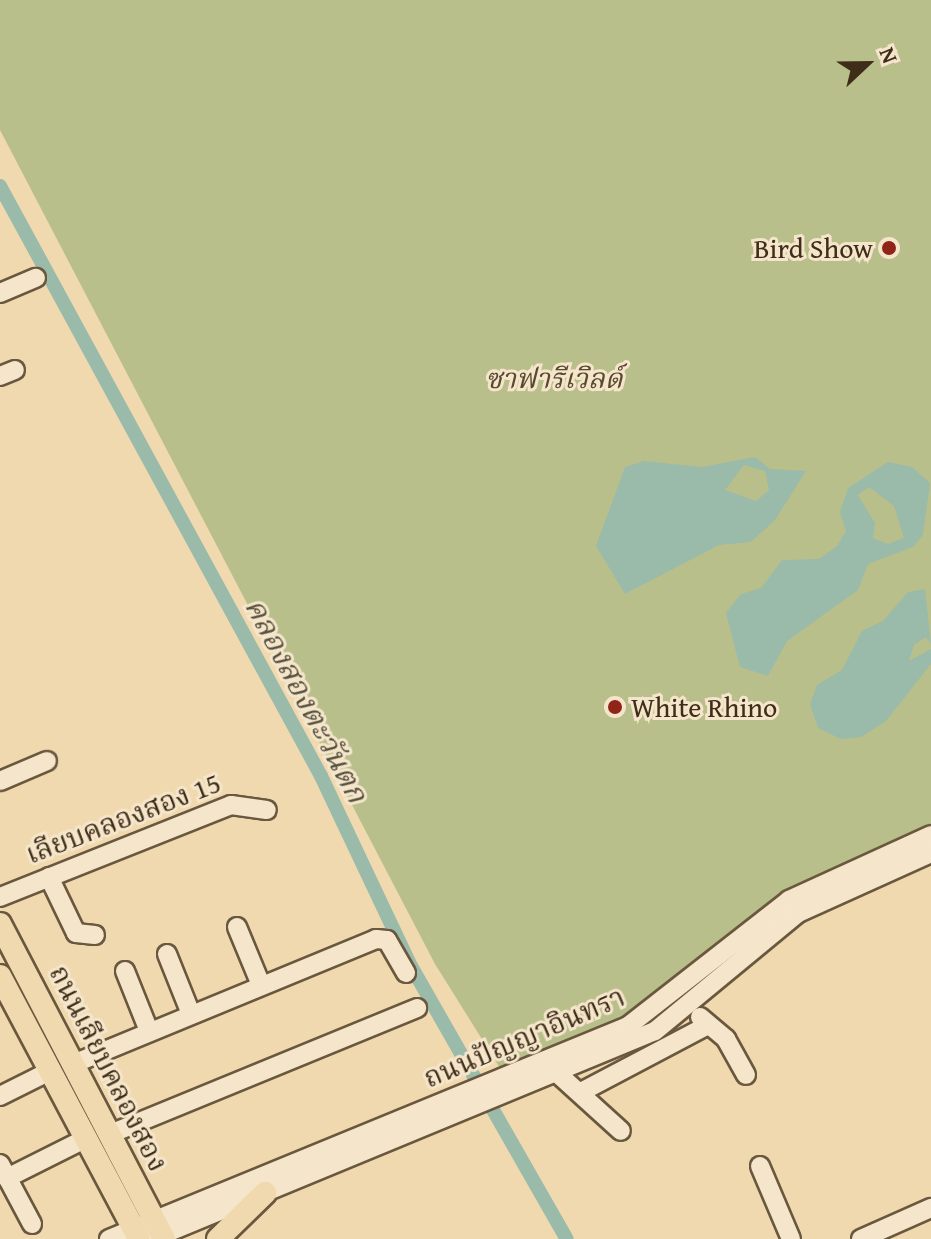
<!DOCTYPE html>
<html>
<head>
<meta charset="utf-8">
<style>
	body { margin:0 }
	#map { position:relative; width:931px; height:1239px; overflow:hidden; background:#f0d9af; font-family:"Gentium Book Plus","Noto Serif Thai",serif }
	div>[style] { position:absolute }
	.green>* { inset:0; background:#b9bf8b }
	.water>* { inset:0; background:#9abaaa }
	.canal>* { height:14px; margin:-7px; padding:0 7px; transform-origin:7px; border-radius:7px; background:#9abaaa }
	.roads { filter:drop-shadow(2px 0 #6a583e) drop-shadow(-2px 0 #6a583e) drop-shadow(0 2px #6a583e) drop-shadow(0 -2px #6a583e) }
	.minor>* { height:18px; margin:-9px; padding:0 9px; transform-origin:9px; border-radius:9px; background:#f5e6cb }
	.major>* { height:22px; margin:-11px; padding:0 11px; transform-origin:11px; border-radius:11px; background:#f0d9af }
	.dots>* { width:22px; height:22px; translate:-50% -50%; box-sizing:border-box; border:4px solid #f5e6cb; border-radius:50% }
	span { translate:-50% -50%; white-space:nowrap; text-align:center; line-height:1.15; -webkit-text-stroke:6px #f5e6cb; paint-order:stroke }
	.poi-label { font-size:28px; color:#3e2d19 }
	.right { translate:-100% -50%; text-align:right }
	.left { translate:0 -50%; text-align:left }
	.park-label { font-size:28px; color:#574a30; font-style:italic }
	.street-label { font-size:28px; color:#3e2d19 }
	.water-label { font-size:30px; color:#55503d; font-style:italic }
	.north { position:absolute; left:827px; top:24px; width:80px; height:80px; -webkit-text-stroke:6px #f5e6cb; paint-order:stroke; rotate:68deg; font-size:22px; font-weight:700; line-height:32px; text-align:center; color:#3e2d19 }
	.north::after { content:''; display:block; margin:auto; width:28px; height:36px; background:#3e2d19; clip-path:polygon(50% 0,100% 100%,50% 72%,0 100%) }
</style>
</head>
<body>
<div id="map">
	<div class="green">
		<i style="clip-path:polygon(0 0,931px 0,931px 830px,782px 893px,630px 1019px,500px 1068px,435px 964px,0 130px)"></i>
	</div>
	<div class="water">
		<i style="clip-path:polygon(evenodd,755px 457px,770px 469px,806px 471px,775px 520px,751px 542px,719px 545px,625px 594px,596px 546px,625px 467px,644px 461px,702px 467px,755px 457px,744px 465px,765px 471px,769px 490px,756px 501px,725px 490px,744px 465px)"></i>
		<i style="clip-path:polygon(evenodd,888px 462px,912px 467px,930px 483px,923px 535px,913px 547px,868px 564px,858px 590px,787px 641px,768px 676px,740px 667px,726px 613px,741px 594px,761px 588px,782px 560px,819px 559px,837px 546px,846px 531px,840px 512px,848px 488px,888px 462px,869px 487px,894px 506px,904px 538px,888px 544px,873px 538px,875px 523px,858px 495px,869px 487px)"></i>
		<i style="clip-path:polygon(925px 589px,931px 644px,926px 637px,914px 645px,909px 661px,931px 649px,931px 664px,886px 721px,861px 737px,841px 739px,818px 728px,810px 704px,817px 685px,842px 670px,862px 631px,883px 621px,908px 592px)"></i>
	</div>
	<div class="canal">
		<i style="left:0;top:186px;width:672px;rotate:61.45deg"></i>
		<i style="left:321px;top:776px;width:210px;rotate:64.7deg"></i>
		<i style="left:411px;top:966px;width:314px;rotate:60.3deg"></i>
	</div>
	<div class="roads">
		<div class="minor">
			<i style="left:0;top:293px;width:39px;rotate:-23deg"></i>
			<i style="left:0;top:376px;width:16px;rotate:-22deg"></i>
			<i style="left:0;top:781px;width:51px;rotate:-23.1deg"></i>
			<i style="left:49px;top:877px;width:62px;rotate:64.3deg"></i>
			<i style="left:76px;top:933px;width:19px;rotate:6deg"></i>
			<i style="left:0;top:897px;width:249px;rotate:-21.7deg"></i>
			<i style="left:231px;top:805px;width:36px;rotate:8deg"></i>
			<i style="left:237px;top:927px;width:63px;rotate:67.5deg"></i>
			<i style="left:167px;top:954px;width:65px;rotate:68.2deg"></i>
			<i style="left:125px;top:971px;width:65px;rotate:68.2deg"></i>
			<i style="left:700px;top:1017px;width:34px;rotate:40deg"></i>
			<i style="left:726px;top:1039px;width:41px;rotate:60.9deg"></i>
			<i style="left:73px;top:1064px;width:328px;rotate:-22.4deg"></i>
			<i style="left:376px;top:939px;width:11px;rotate:5deg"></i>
			<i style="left:387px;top:940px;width:38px;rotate:60deg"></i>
			<i style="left:557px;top:1073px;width:86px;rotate:42.2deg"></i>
			<i style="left:581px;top:1092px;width:144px;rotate:-27.8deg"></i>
			<i style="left:0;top:1096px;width:56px;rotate:-26.6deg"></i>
			<i style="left:110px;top:1134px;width:332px;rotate:-22.3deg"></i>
			<i style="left:0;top:1164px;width:68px;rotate:61.9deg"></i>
			<i style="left:760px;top:1166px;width:79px;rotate:67deg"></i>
			<i style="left:7px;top:1178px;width:87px;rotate:-26.6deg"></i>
			<i style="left:109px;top:1239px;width:561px;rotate:-22.31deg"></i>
			<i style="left:628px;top:1026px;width:204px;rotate:-38deg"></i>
			<i style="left:789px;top:900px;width:156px;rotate:-24.6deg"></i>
			<i style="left:152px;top:1239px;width:544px;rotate:-22.47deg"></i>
			<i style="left:655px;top:1031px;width:185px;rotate:-39.5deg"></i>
			<i style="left:798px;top:913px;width:146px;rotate:-24.3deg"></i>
			<i style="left:861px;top:1239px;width:77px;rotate:-23.9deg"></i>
		</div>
		<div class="major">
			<i style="left:0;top:924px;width:355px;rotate:62.5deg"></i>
			<i style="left:0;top:976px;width:297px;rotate:62.1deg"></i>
			<i style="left:218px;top:1239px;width:66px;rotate:-44.4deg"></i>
		</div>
	</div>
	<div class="dots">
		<i style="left:889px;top:248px;background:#8f2418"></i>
		<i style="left:615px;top:707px;background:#8f2418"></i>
	</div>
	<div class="poi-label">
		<span class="right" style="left:873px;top:248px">Bird Show</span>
		<span class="left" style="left:631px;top:707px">White Rhino</span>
	</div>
	<div class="park-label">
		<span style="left:554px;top:378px">ซาฟารีเวิลด์</span>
	</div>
	<div class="street-label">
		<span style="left:123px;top:818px;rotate:-21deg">เลียบคลองสอง 15</span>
		<span style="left:524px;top:1037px;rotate:-23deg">ถนนปัญญาอินทรา</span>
		<span style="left:109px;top:1068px;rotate:63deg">ถนนเลียบคลองสอง</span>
	</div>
	<div class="water-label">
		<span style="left:307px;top:700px;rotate:62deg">คลองสองตะวันตก</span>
	</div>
	<div class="north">N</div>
</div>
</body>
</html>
